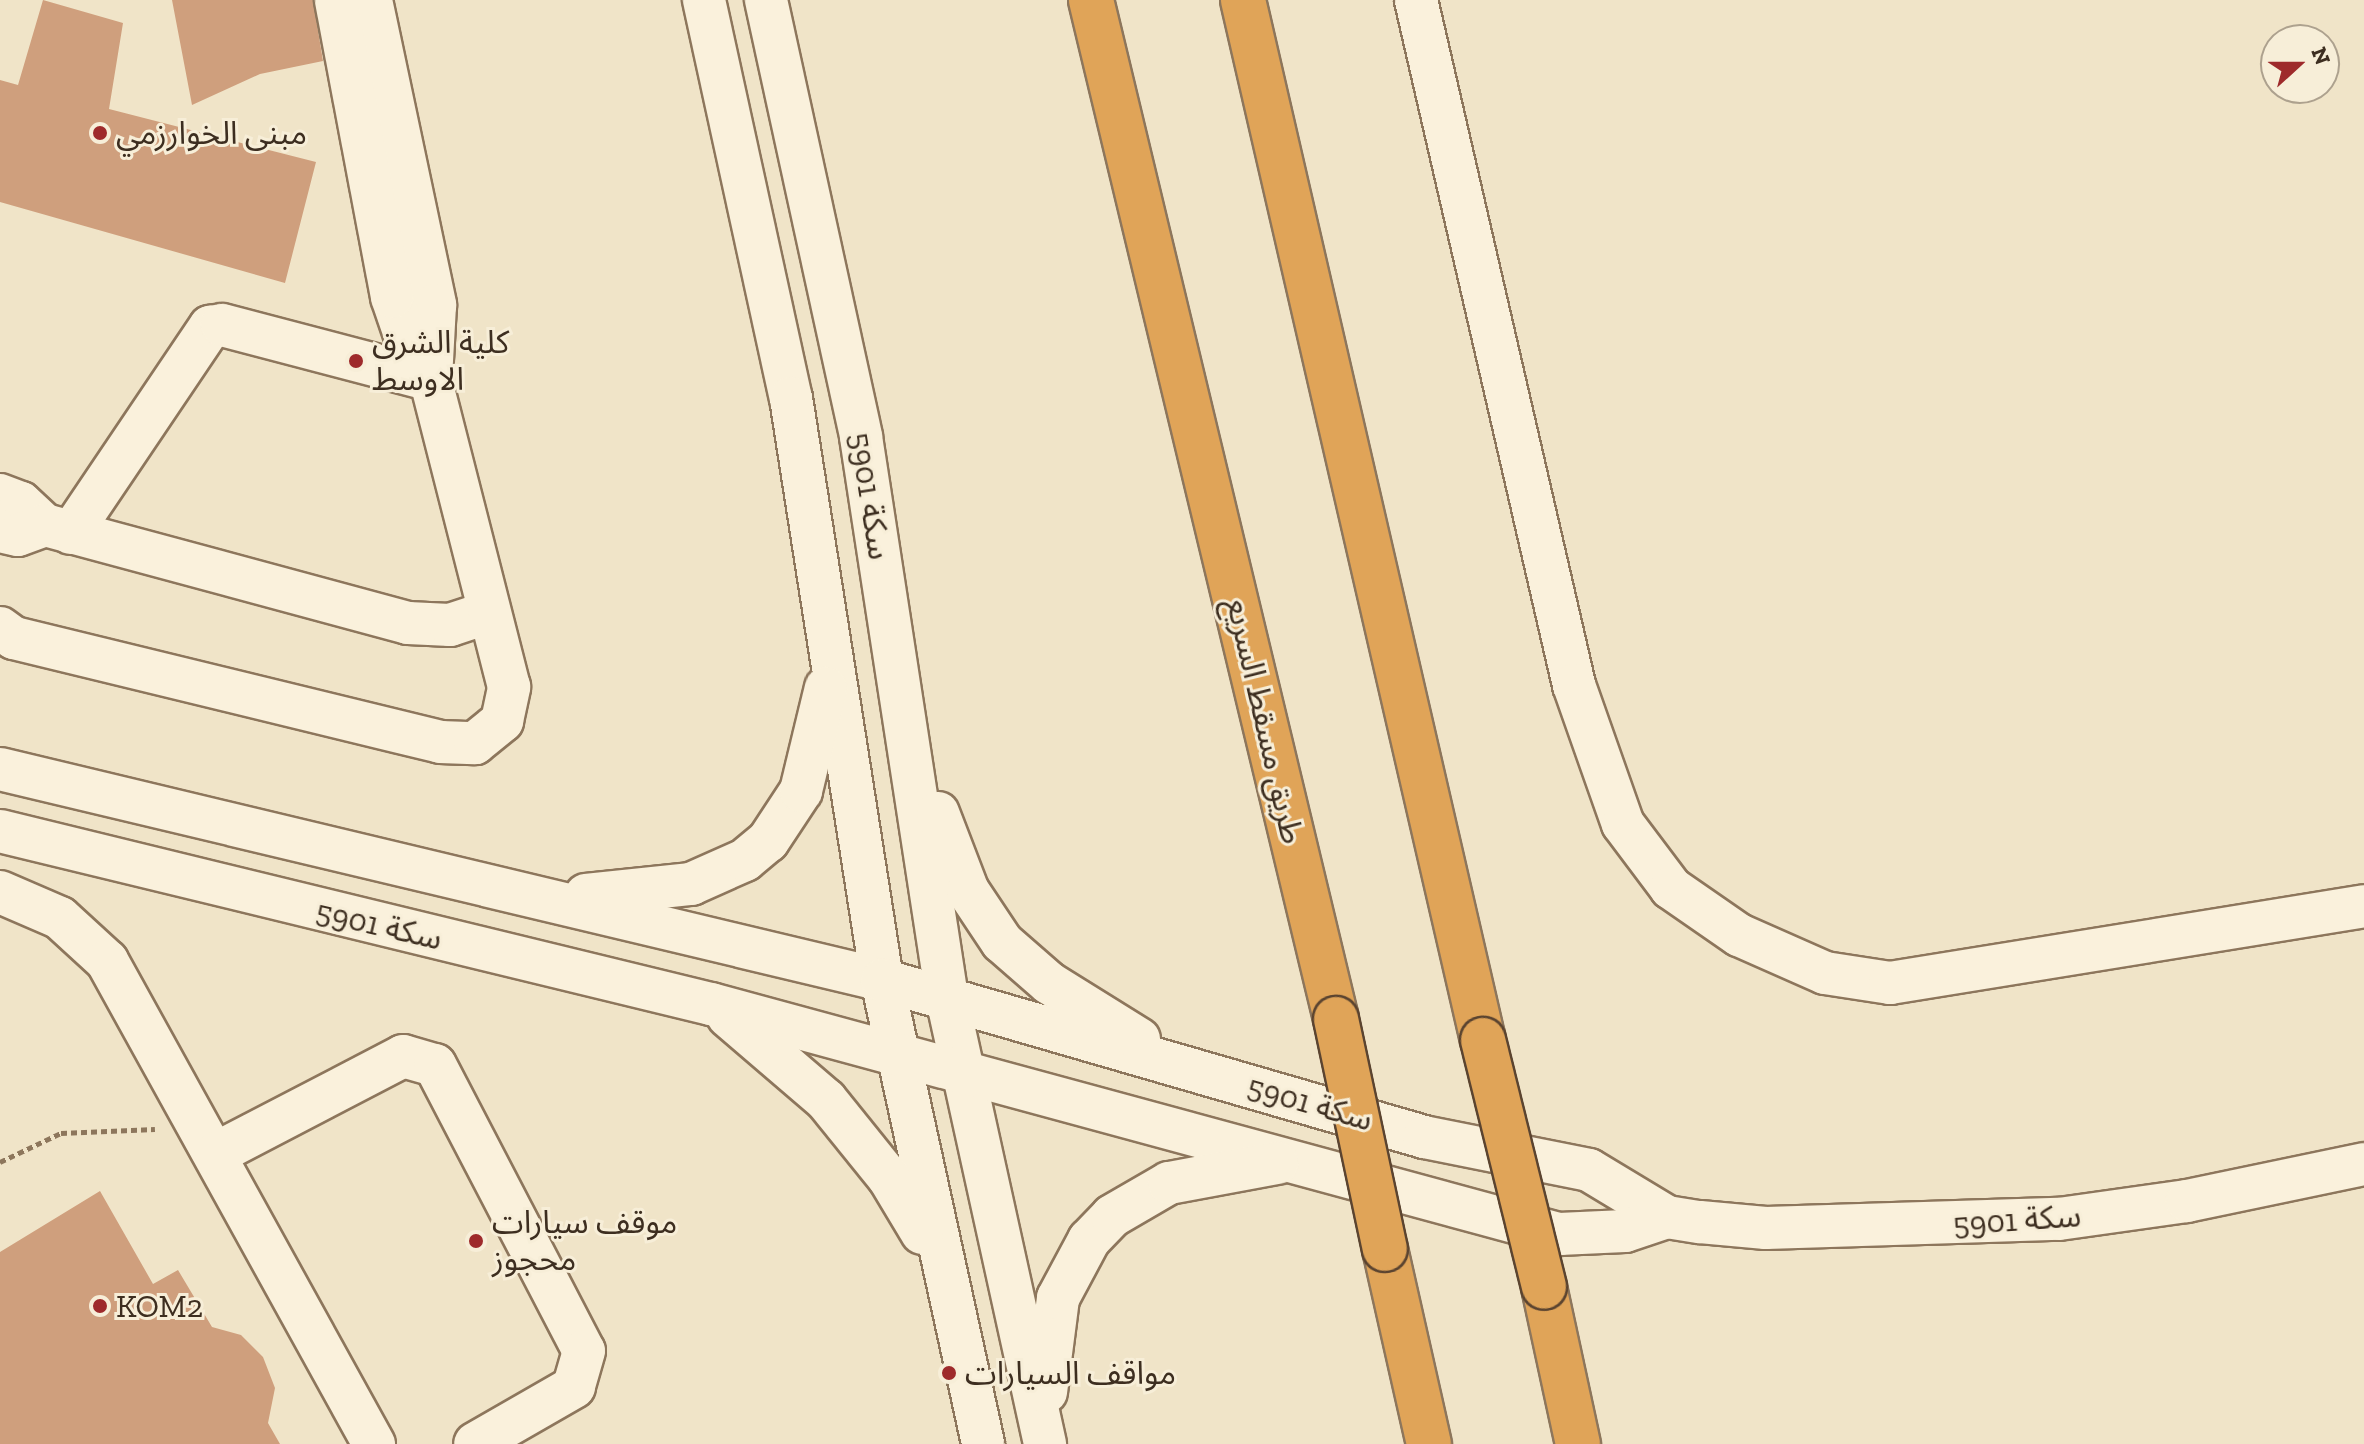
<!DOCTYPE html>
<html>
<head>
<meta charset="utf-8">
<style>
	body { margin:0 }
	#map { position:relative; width:2364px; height:1444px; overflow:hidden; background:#f0e4c8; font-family:"Zilla Slab","Noto Sans Arabic",serif }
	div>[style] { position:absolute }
	.building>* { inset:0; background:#cf9f7d }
	.path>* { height:5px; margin-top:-2.5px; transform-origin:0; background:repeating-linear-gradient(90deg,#8d765c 0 6px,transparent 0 10px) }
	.roads { filter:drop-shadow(2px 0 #8d765c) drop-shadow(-2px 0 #8d765c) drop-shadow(0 2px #8d765c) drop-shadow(0 -2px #8d765c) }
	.minor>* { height:42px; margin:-21px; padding:0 21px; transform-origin:21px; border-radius:21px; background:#faf1dc }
	.highway>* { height:44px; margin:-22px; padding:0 22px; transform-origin:22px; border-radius:22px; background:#e0a458 }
	.bridges { filter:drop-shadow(2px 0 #5b4430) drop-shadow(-2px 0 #5b4430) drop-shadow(0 2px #5b4430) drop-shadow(0 -2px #5b4430) }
	.highway-bridge>* { height:44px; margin:-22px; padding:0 22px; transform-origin:22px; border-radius:22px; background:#e0a458 }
	.dots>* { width:22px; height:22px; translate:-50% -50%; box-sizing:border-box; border:4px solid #f7eed8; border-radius:50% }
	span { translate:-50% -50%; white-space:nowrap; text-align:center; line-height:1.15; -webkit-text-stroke:6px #f7eed8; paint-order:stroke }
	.poi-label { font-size:32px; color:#3d2e20 }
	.left { translate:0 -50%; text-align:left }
	.street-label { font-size:32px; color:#3d2e20 }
	.north { position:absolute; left:2260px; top:24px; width:80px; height:80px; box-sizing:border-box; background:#f7eed8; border:2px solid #ada18e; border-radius:50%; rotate:69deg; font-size:22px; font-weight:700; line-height:32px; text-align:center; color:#3d2e20 }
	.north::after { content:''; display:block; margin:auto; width:28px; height:36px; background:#9e2a2b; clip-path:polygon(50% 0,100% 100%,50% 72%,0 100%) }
</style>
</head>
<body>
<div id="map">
	<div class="building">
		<i style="clip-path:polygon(43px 0,123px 23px,109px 109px,316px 162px,285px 283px,0 202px,0 80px,18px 85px)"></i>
		<i style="clip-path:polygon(172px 0,313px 0,323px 61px,260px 74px,192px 105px)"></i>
		<i style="clip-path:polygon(100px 1191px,153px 1284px,178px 1270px,212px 1327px,241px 1335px,263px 1357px,275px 1388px,268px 1423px,280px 1444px,0 1444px,0 1252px)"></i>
	</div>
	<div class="path">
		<i style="left:0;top:1162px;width:68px;rotate:-25.4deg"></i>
		<i style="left:61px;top:1133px;width:94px;rotate:-2.4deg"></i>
	</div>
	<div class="roads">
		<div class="minor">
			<i style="left:371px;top:0;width:312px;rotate:78.1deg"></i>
			<i style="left:435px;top:305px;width:75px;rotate:93.1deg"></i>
			<i style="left:704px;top:0;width:407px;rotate:77.7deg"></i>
			<i style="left:791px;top:398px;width:589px;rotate:81.11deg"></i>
			<i style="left:882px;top:980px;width:475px;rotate:77.7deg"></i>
			<i style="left:766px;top:0;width:447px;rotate:77.7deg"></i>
			<i style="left:861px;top:437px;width:568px;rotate:81.28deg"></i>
			<i style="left:947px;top:998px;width:457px;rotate:77.6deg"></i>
			<i style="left:1416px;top:0;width:703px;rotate:77.01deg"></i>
			<i style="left:1574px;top:685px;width:147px;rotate:70.6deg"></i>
			<i style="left:1623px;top:824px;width:80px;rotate:53.1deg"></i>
			<i style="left:1671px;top:888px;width:83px;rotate:34.7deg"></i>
			<i style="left:1739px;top:935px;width:94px;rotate:23.8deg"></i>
			<i style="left:1825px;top:973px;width:66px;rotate:8.7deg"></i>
			<i style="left:1890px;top:983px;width:480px;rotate:-9.2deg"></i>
			<i style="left:0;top:495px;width:22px;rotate:21deg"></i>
			<i style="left:21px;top:503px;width:33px;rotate:43deg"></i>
			<i style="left:45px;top:525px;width:376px;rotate:15.1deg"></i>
			<i style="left:408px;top:623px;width:42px;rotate:2.7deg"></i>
			<i style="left:450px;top:625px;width:41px;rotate:-18.4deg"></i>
			<i style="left:0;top:531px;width:18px;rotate:13deg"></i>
			<i style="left:18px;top:535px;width:29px;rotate:-20deg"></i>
			<i style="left:71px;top:533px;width:249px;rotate:-56deg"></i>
			<i style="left:210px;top:327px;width:12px;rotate:-9deg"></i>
			<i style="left:222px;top:325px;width:216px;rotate:14.7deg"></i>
			<i style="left:0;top:628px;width:17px;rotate:36deg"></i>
			<i style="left:14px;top:638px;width:439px;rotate:13.7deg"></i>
			<i style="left:440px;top:742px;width:35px;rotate:2deg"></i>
			<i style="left:475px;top:743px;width:35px;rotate:-39deg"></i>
			<i style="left:502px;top:721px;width:35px;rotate:-78deg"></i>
			<i style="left:509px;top:687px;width:317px;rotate:-104.3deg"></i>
			<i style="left:431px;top:380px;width:46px;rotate:-121.6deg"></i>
			<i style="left:407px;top:341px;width:46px;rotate:-108.8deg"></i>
			<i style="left:392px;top:297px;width:302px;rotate:-100.7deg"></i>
			<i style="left:0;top:769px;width:907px;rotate:13.45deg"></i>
			<i style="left:882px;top:980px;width:564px;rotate:16.15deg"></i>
			<i style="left:1424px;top:1137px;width:168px;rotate:11.3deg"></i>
			<i style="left:1589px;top:1170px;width:91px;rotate:31.1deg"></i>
			<i style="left:1667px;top:1217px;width:33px;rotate:9deg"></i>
			<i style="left:1700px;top:1222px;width:66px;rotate:5.2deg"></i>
			<i style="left:1766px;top:1228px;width:293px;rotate:-1.8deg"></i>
			<i style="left:2059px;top:1219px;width:129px;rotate:-8deg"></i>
			<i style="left:2187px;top:1201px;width:181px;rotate:-11.8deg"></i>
			<i style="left:938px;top:813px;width:84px;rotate:69deg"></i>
			<i style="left:968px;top:891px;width:61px;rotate:56.3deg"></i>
			<i style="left:1002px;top:942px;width:62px;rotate:41.1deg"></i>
			<i style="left:1049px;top:983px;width:106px;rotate:31.9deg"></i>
			<i style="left:0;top:831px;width:732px;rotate:13.68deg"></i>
			<i style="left:711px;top:1004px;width:879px;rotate:15.18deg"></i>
			<i style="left:1559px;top:1234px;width:66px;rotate:-2.6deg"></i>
			<i style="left:1625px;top:1231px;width:44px;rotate:-18.4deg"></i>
			<i style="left:0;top:892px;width:65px;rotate:23.4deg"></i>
			<i style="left:60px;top:918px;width:64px;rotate:42.5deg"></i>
			<i style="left:107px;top:961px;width:552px;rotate:61.07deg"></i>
			<i style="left:586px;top:895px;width:106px;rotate:-6deg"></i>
			<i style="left:691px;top:884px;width:59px;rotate:-24deg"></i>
			<i style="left:745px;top:860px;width:30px;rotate:-40deg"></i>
			<i style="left:768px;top:841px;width:60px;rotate:-56.6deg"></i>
			<i style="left:801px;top:791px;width:106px;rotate:-76.4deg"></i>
			<i style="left:728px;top:1016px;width:129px;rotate:40.6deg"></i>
			<i style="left:826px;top:1100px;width:100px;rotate:51.1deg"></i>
			<i style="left:889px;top:1178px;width:64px;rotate:59deg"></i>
			<i style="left:215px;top:1154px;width:212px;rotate:-27.5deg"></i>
			<i style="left:403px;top:1056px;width:33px;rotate:16deg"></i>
			<i style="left:435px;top:1065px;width:322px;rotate:62.5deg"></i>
			<i style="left:584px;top:1351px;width:37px;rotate:106deg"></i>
			<i style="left:574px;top:1387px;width:114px;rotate:150.1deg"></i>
			<i style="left:1046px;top:1392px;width:95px;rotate:-82.7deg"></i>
			<i style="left:1058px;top:1298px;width:66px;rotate:-61.9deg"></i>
			<i style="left:1089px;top:1240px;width:33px;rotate:-46deg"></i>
			<i style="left:1112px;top:1216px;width:66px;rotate:-30.1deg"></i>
			<i style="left:1169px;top:1183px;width:110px;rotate:-10.5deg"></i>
		</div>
		<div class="highway">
			<i style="left:1091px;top:0;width:1048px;rotate:76.48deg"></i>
			<i style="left:1243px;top:0;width:1067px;rotate:77.01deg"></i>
			<i style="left:1385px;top:1249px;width:200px;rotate:77.3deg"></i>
			<i style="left:1544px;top:1287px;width:161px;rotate:77.8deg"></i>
		</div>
	</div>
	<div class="bridges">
		<div class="highway-bridge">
			<i style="left:1336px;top:1019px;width:235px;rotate:78deg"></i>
			<i style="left:1483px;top:1040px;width:254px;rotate:76.1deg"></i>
		</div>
	</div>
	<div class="dots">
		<i style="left:100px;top:133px;background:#9e2a2b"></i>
		<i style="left:356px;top:361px;background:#9e2a2b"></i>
		<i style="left:476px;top:1241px;background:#9e2a2b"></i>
		<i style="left:100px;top:1306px;background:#9e2a2b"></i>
		<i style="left:949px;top:1373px;background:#9e2a2b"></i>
	</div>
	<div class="poi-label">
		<span class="left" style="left:116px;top:133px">مبنى الخوارزمي</span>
		<span class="left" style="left:372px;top:361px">كلية الشرق<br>الاوسط</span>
		<span class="left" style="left:492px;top:1241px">موقف سيارات<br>محجوز</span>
		<span class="left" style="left:116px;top:1306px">KOM2</span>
		<span class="left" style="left:965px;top:1373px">مواقف السيارات</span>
	</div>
	<div class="street-label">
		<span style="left:870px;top:496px;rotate:81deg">سكة 5901</span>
		<span style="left:1265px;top:721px;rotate:77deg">طريق مسقط السريع</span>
		<span style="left:379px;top:925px;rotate:13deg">سكة 5901</span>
		<span style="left:1310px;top:1103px;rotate:16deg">سكة 5901</span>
		<span style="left:2017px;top:1220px;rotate:-4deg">سكة 5901</span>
	</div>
	<div class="north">N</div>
</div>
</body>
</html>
